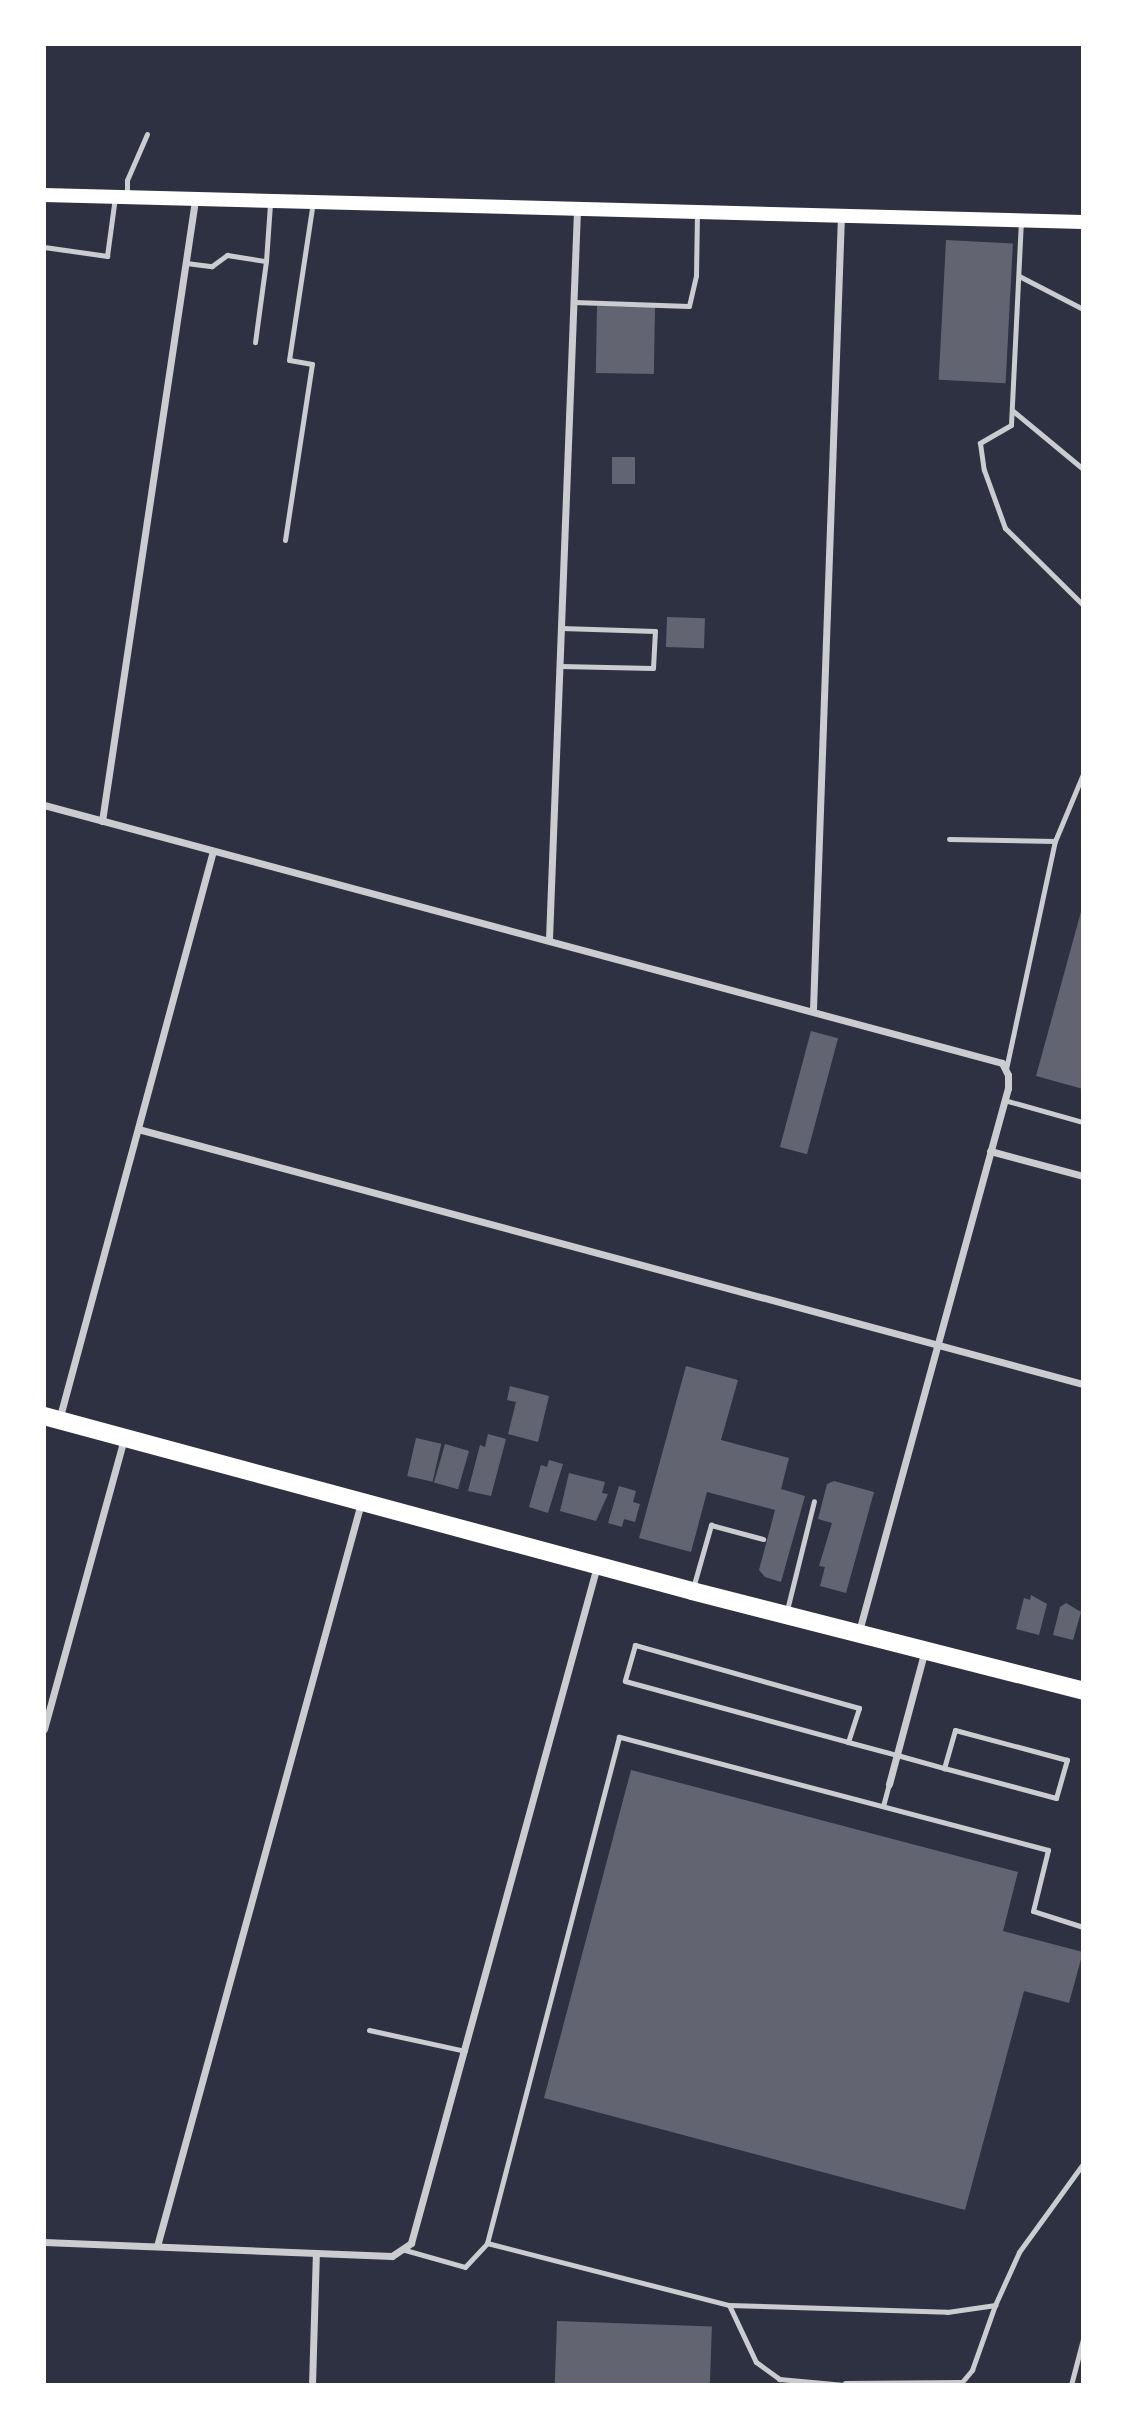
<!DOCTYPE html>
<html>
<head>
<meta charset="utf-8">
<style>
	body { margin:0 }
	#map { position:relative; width:1127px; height:2429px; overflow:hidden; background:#2d3142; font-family:"Archivo Narrow",sans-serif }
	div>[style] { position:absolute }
	.building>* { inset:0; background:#626471; transform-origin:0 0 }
	.service>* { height:5px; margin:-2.5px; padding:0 2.5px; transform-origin:2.5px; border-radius:2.5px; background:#caccd0 }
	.minor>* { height:7px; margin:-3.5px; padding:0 3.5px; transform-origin:3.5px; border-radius:3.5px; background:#caccd0 }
	.secondary>* { height:14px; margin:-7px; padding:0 7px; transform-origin:7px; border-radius:7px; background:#fff }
	.primary>* { height:18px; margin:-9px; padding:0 9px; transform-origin:9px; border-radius:9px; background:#fff }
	span { translate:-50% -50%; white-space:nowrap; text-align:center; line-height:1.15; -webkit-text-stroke:5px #fff; paint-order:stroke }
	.frame { position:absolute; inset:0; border:46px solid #fff; pointer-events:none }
</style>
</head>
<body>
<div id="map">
	<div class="building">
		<i style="left:946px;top:240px;width:67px;height:140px;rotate:3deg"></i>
		<i style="left:597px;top:306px;width:58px;height:67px;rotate:1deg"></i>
		<i style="left:612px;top:457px;width:23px;height:27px"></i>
		<i style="left:667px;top:617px;width:38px;height:30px;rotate:2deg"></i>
		<i style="clip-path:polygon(1082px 908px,1083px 908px,1083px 1089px,1036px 1076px)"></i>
		<i style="left:811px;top:1031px;width:28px;height:120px;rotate:15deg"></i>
		<i style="clip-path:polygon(686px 1366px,738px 1380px,721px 1440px,789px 1458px,781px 1489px,805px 1496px,781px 1582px,765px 1577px,759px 1570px,775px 1510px,707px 1492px,691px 1552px,639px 1538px)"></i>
		<i style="clip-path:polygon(510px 1386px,549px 1396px,538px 1442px,508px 1434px,516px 1402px,507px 1400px)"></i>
		<i style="clip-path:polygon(488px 1434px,506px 1439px,491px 1496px,468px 1491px,480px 1445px,485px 1447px)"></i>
		<i style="left:416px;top:1438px;width:26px;height:39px;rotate:13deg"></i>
		<i style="left:445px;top:1444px;width:25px;height:40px;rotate:16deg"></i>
		<i style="clip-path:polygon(549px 1460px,563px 1464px,548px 1513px,529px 1507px,541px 1465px,547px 1467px)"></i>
		<i style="clip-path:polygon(569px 1473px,605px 1482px,602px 1493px,608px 1494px,596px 1521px,560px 1511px)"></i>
		<i style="clip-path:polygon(834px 1481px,874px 1492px,846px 1593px,820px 1586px,825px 1567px,819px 1566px,832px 1523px,818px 1519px,827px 1484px)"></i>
		<i style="clip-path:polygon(619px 1486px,636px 1491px,633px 1502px,640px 1504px,635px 1522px,624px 1519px,622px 1527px,608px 1523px)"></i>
		<i style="clip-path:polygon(1031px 1595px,1047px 1604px,1039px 1635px,1016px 1629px,1024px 1598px,1030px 1600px)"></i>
		<i style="clip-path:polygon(1066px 1603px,1081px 1612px,1073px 1640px,1053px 1635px,1060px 1607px)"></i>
		<i style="clip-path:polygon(631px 1770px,1018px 1872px,1003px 1931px,1083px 1952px,1069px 2003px,1024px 1991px,965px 2210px,544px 2098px)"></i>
		<i style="left:557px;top:2321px;width:155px;height:64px;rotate:2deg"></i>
	</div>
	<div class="service">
		<i style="left:127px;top:194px;width:14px;rotate:-90deg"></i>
		<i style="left:127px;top:180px;width:50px;rotate:-66.5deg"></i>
		<i style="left:1021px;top:220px;width:205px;rotate:92.8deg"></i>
		<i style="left:1011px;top:425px;width:36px;rotate:150deg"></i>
		<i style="left:980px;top:443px;width:27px;rotate:82deg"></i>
		<i style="left:984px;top:470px;width:62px;rotate:70.1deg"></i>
		<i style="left:1005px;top:528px;width:110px;rotate:44.6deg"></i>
		<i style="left:44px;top:247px;width:64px;rotate:8.1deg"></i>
		<i style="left:107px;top:256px;width:60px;rotate:-82.3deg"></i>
		<i style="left:266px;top:261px;width:57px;rotate:-86deg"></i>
		<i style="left:186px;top:263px;width:26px;rotate:7deg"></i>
		<i style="left:212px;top:266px;width:19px;rotate:-36deg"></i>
		<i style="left:227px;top:255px;width:39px;rotate:9deg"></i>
		<i style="left:266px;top:261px;width:82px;rotate:97.7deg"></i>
		<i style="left:1019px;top:276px;width:72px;rotate:27.3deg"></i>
		<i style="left:574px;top:302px;width:115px;rotate:2deg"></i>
		<i style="left:689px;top:306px;width:31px;rotate:-77deg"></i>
		<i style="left:696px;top:276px;width:61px;rotate:-89.1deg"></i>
		<i style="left:1013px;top:411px;width:91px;rotate:39.6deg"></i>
		<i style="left:285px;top:540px;width:178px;rotate:-81.3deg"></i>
		<i style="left:312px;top:364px;width:23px;rotate:-170deg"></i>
		<i style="left:289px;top:360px;width:160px;rotate:-81.4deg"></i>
		<i style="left:560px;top:666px;width:93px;rotate:1.2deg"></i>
		<i style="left:653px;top:668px;width:37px;rotate:-87deg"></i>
		<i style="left:655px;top:631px;width:94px;rotate:-178.2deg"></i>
		<i style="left:949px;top:839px;width:106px;rotate:1.1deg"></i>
		<i style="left:1006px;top:1069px;width:233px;rotate:-77.9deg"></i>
		<i style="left:1055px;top:841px;width:73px;rotate:-67.3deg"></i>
		<i style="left:1004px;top:1100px;width:82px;rotate:15.6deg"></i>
		<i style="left:693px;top:1588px;width:66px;rotate:-74.1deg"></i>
		<i style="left:711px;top:1525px;width:54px;rotate:15.1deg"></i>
		<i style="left:787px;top:1610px;width:112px;rotate:-76.1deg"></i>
		<i style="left:848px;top:1742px;width:36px;rotate:-72deg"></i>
		<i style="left:859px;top:1708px;width:233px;rotate:-164.3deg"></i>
		<i style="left:635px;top:1645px;width:37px;rotate:106deg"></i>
		<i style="left:625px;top:1681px;width:231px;rotate:15.3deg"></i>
		<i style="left:848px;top:1742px;width:51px;rotate:14.9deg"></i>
		<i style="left:897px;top:1755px;width:49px;rotate:15.5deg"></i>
		<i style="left:944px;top:1768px;width:116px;rotate:15deg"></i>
		<i style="left:1056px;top:1798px;width:40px;rotate:-74deg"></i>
		<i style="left:1067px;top:1760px;width:116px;rotate:-165deg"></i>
		<i style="left:955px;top:1730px;width:40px;rotate:106deg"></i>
		<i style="left:883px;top:1806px;width:23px;rotate:-75deg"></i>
		<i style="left:1083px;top:1927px;width:52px;rotate:-162.3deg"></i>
		<i style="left:1033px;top:1911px;width:63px;rotate:-76.2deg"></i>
		<i style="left:1048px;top:1850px;width:444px;rotate:-165.2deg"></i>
		<i style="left:619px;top:1737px;width:523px;rotate:104.62deg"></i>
		<i style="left:487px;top:2243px;width:250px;rotate:14.4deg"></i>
		<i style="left:729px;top:2305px;width:218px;rotate:1.8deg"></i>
		<i style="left:947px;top:2312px;width:49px;rotate:-8.3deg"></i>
		<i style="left:995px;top:2305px;width:58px;rotate:-65.6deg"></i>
		<i style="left:1019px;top:2252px;width:109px;rotate:-54deg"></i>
		<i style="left:369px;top:2030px;width:98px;rotate:12.3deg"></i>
		<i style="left:405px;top:2250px;width:62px;rotate:15.8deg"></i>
		<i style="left:465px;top:2267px;width:33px;rotate:-47deg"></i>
		<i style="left:729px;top:2305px;width:63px;rotate:64.7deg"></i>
		<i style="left:756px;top:2362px;width:29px;rotate:36deg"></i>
		<i style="left:779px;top:2379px;width:66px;rotate:5.2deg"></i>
		<i style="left:845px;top:2383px;width:117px;rotate:-0.5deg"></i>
		<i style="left:962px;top:2382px;width:16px;rotate:-50deg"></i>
		<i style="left:972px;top:2370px;width:69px;rotate:-70.5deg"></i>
		<i style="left:1071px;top:2385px;width:48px;rotate:-75.4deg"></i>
	</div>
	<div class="minor">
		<i style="left:44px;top:805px;width:992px;rotate:15.07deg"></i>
		<i style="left:1002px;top:1063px;width:13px;rotate:63deg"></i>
		<i style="left:1008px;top:1075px;width:13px;rotate:90deg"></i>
		<i style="left:1008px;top:1088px;width:563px;rotate:105.34deg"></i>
		<i style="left:102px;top:821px;width:628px;rotate:-81.48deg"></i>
		<i style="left:549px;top:939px;width:731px;rotate:-87.8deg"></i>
		<i style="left:813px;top:1009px;width:793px;rotate:-87.98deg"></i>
		<i style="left:138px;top:1129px;width:979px;rotate:15.1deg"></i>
		<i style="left:990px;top:1151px;width:96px;rotate:15deg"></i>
		<i style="left:59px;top:1420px;width:589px;rotate:-74.86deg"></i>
		<i style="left:44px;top:1729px;width:301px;rotate:-74.6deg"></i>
		<i style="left:889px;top:1784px;width:136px;rotate:-75deg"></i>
		<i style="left:44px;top:2242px;width:348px;rotate:2.3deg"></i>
		<i style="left:392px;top:2256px;width:23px;rotate:-34deg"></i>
		<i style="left:411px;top:2243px;width:702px;rotate:-74.64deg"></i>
		<i style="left:157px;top:2246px;width:770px;rotate:-74.65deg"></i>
		<i style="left:312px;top:2385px;width:132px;rotate:-88.3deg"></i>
	</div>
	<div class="secondary">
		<i style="left:44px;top:195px;width:1039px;rotate:1.49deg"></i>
	</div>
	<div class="primary">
		<i style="left:44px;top:1416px;width:671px;rotate:15.11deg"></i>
		<i style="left:692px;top:1591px;width:404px;rotate:14.3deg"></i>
	</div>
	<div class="frame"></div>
</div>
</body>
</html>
